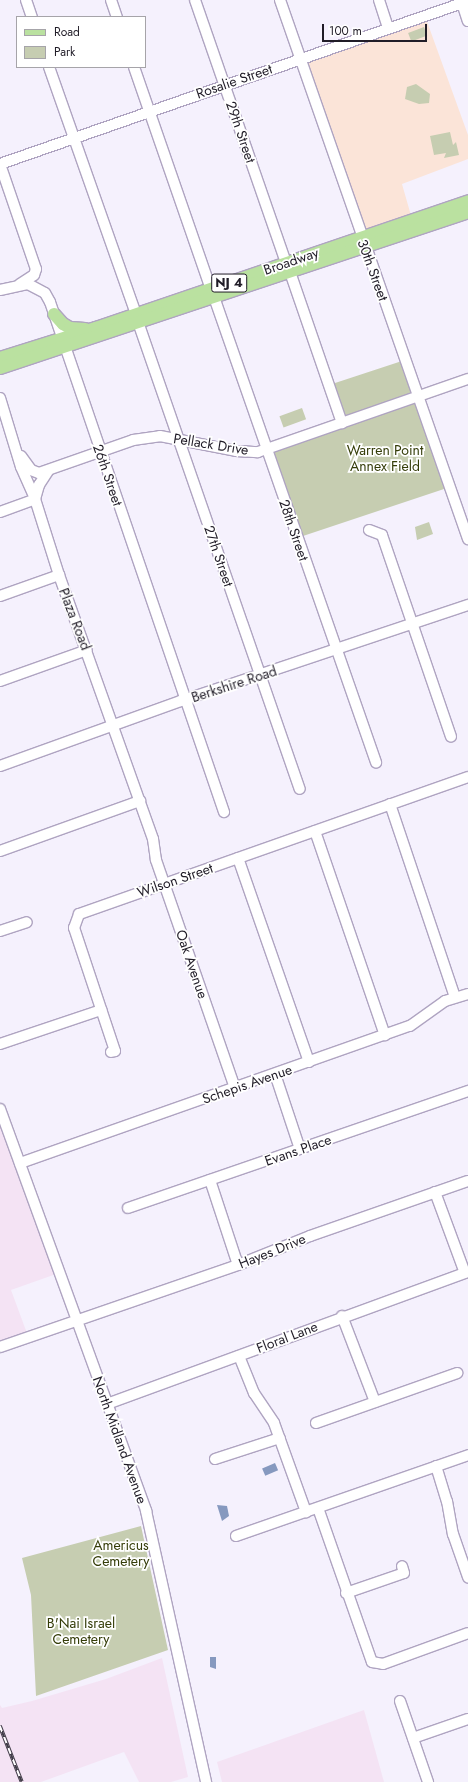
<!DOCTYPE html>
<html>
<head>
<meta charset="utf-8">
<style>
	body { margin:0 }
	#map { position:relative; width:468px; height:1782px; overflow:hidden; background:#f5f1fd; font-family:Jost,sans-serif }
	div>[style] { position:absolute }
	.industrial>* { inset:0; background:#f4e3f4 }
	.education>* { inset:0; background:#fbe4d8 }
	.green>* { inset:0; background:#c6cdb1; transform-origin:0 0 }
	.water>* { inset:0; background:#8699bf; transform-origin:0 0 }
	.roads { filter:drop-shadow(1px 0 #afa4c1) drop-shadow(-1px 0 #afa4c1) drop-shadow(0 1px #afa4c1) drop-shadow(0 -1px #afa4c1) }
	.minor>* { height:10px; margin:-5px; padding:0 5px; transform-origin:5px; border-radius:5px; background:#fff }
	.major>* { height:12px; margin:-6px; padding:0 6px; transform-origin:6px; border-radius:6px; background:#bae1a0 }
	.rail>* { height:3.5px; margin-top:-1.75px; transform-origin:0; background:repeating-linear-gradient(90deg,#fff 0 6px,#403c47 0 12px); box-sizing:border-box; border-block:1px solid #403c47 }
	span { translate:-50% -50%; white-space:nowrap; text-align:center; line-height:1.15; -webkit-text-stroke:3.5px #fff; paint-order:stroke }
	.shield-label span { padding:1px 3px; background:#fff; border:1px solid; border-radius:3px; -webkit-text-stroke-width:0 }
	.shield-label { font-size:13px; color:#201c27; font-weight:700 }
	.street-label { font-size:14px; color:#201c27 }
	.park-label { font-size:14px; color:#343c08 }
	.legend { position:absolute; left:16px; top:16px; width:130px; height:52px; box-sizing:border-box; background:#fff; border:1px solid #a6a4a9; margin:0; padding:5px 7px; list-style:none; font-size:12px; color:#201c27 }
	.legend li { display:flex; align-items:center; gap:8px; height:20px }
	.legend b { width:20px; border:1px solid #a6a4a9 }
	.scale { position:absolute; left:322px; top:24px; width:105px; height:18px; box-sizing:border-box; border:2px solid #201c27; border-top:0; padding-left:5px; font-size:12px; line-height:14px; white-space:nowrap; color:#201c27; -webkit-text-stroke:3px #fff; paint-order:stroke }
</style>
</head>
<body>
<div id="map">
	<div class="industrial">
		<i style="clip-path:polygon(0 1109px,59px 1273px,11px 1290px,28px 1336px,0 1347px)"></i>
		<i style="clip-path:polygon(162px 1658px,188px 1777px,171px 1782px,139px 1782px,124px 1752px,41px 1782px,0 1782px,0 1705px,2px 1708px,32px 1701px,106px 1679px)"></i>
		<i style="clip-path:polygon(364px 1710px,384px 1782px,222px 1782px,217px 1762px)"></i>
	</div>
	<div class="education">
		<i style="clip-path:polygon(425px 16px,468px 135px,468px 159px,402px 184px,412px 219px,362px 237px,300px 59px)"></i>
	</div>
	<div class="green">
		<i style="left:424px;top:27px;width:9px;height:17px;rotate:69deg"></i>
		<i style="clip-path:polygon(416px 84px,430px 94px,429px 103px,419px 104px,405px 99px,407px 87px)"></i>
		<i style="clip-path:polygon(450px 132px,453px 145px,456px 142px,459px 155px,444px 158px,446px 153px,434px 155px,430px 136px)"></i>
		<i style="clip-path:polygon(405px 360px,450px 487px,297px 538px,265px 449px,342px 423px,329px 385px)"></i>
		<i style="left:302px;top:408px;width:12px;height:24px;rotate:70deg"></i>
		<i style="clip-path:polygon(429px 522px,433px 534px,417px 540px,415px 527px)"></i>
		<i style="clip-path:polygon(141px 1526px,168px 1650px,36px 1696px,31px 1595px,22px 1558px)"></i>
	</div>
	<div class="water">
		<i style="left:275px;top:1463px;width:8px;height:14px;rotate:67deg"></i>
		<i style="clip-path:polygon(217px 1505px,227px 1506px,229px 1516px,222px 1521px)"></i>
		<i style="clip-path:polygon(210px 1657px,216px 1657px,216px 1669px,210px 1667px)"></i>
	</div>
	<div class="roads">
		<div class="minor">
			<i style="left:26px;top:0;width:18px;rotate:71deg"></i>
			<i style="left:111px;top:0;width:18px;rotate:71deg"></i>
			<i style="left:195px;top:0;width:278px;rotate:70.9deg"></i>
			<i style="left:280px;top:0;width:571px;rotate:70.77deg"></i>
			<i style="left:379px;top:0;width:28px;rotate:72deg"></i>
			<i style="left:461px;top:0;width:22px;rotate:72deg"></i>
			<i style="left:49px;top:67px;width:262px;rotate:70.6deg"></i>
			<i style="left:134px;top:67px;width:235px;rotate:70.9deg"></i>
			<i style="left:0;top:164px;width:496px;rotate:-19.2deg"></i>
			<i style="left:0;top:164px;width:111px;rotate:71.1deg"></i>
			<i style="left:36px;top:269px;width:6px;rotate:108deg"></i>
			<i style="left:34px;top:275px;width:17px;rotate:147deg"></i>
			<i style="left:290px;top:272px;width:160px;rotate:71deg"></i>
			<i style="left:0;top:290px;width:29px;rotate:-12deg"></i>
			<i style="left:28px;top:284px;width:19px;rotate:28deg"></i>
			<i style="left:45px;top:293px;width:10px;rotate:61deg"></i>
			<i style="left:50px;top:302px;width:539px;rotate:71.16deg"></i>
			<i style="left:214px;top:297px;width:493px;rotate:70.8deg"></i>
			<i style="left:138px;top:322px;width:494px;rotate:70.9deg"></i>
			<i style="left:0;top:398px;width:72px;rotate:73.1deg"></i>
			<i style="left:21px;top:467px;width:35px;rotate:66deg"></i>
			<i style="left:35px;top:499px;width:80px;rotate:72.5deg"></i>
			<i style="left:59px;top:575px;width:280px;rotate:70.4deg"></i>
			<i style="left:153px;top:839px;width:21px;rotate:82deg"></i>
			<i style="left:156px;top:860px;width:241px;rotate:70.9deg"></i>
			<i style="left:21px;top:456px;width:17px;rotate:54deg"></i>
			<i style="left:31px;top:470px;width:9px;rotate:21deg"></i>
			<i style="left:39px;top:473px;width:100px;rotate:-19.3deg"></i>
			<i style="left:133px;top:440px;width:27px;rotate:-8deg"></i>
			<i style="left:160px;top:436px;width:77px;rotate:11.2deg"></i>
			<i style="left:236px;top:451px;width:22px;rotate:3deg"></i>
			<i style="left:258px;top:452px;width:222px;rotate:-19.2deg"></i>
			<i style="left:35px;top:499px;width:15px;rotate:-74deg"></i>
			<i style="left:39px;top:485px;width:17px;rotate:-57deg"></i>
			<i style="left:0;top:512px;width:37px;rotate:-20deg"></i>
			<i style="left:369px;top:530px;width:14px;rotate:21deg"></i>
			<i style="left:382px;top:535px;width:213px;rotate:71.1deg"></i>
			<i style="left:0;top:596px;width:63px;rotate:-19.6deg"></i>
			<i style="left:0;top:681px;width:92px;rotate:-19.6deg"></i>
			<i style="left:0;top:766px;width:192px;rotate:-19.8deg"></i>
			<i style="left:181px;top:701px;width:303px;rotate:-18.5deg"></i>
			<i style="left:390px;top:804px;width:204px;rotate:71.4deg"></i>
			<i style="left:315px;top:831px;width:216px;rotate:71.1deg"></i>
			<i style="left:0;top:851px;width:149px;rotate:-19.7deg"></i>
			<i style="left:238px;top:858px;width:216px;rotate:70.8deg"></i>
			<i style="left:0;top:931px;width:28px;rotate:-18deg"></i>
			<i style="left:0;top:1044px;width:107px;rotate:-18.6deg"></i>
			<i style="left:111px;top:1052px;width:4px;rotate:-14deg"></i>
			<i style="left:115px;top:1051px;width:130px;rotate:-108.4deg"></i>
			<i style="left:74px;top:928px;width:15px;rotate:-70deg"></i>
			<i style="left:79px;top:914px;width:412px;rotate:-19.4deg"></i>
			<i style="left:275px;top:1074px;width:79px;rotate:71.6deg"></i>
			<i style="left:0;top:1109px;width:428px;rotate:70deg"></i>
			<i style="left:146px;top:1511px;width:278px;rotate:77.5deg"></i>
			<i style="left:20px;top:1163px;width:413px;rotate:-19.4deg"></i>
			<i style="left:410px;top:1026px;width:43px;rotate:-35.5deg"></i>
			<i style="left:445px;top:1001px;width:24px;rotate:-17deg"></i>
			<i style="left:210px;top:1180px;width:89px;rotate:71.8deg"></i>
			<i style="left:435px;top:1192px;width:86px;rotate:69.7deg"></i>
			<i style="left:128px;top:1208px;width:360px;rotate:-19deg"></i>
			<i style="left:342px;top:1316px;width:92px;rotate:69deg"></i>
			<i style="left:0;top:1347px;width:252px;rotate:-19deg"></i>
			<i style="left:238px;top:1265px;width:78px;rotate:-21.9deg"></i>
			<i style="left:310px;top:1236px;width:167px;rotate:-19.2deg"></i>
			<i style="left:239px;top:1356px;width:40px;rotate:68deg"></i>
			<i style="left:254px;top:1393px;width:36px;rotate:56deg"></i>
			<i style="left:274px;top:1423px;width:95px;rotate:70.2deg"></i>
			<i style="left:107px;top:1404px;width:384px;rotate:-20.1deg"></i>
			<i style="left:316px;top:1423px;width:150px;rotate:-19.5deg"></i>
			<i style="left:215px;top:1459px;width:68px;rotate:-17.9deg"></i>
			<i style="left:436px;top:1466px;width:37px;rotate:73deg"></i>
			<i style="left:447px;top:1501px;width:34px;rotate:80deg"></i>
			<i style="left:453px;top:1534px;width:46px;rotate:70.8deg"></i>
			<i style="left:318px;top:1508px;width:163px;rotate:70.7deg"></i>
			<i style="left:372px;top:1662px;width:11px;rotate:10deg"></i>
			<i style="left:383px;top:1664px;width:90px;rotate:-20deg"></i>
			<i style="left:236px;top:1536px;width:246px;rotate:-19.2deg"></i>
			<i style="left:346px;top:1593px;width:61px;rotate:-19deg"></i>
			<i style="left:404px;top:1573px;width:7px;rotate:-106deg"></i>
			<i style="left:400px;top:1701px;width:86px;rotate:70.9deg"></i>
			<i style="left:413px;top:1738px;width:58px;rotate:-19.1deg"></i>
		</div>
		<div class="major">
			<i style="left:54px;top:314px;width:13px;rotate:48deg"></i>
			<i style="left:63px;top:324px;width:8px;rotate:30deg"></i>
			<i style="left:70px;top:328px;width:15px;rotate:4deg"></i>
			<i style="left:0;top:358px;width:101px;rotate:-17.4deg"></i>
			<i style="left:96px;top:328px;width:393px;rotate:-18.8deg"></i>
			<i style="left:0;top:368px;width:493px;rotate:-18.4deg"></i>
		</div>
	</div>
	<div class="rail">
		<i style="left:0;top:1726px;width:60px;rotate:68.6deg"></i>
	</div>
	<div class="shield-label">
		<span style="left:229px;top:283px">NJ 4</span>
	</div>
	<div class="street-label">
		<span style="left:234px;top:81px;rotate:-19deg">Rosalie Street</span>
		<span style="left:241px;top:132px;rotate:71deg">29th Street</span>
		<span style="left:291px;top:261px;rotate:-19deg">Broadway</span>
		<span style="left:373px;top:270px;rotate:70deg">30th Street</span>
		<span style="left:211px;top:444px;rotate:9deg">Pellack Drive</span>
		<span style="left:108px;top:475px;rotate:71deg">26th Street</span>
		<span style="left:294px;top:530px;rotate:71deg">28th Street</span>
		<span style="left:219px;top:556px;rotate:71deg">27th Street</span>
		<span style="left:75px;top:619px;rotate:69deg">Plaza Road</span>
		<span style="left:234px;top:684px;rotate:-18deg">Berkshire Road</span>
		<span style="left:175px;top:880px;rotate:-19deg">Wilson Street</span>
		<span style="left:192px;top:964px;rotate:71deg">Oak Avenue</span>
		<span style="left:247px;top:1084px;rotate:-19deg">Schepis Avenue</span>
		<span style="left:298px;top:1150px;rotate:-19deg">Evans Place</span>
		<span style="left:272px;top:1251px;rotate:-22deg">Hayes Drive</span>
		<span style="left:287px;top:1337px;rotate:-21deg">Floral Lane</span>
		<span style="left:120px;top:1440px;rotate:70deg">North Midland Avenue</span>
	</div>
	<div class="park-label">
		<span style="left:385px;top:458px">Warren Point<br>Annex Field</span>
		<span style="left:121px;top:1553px">Americus<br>Cemetery</span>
		<span style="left:81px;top:1631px">B'Nai Israel<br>Cemetery</span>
	</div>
	<ul class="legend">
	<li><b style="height:5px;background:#bae1a0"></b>Road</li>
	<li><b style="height:11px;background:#c6cdb1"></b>Park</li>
	</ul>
	<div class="scale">100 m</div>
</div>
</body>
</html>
